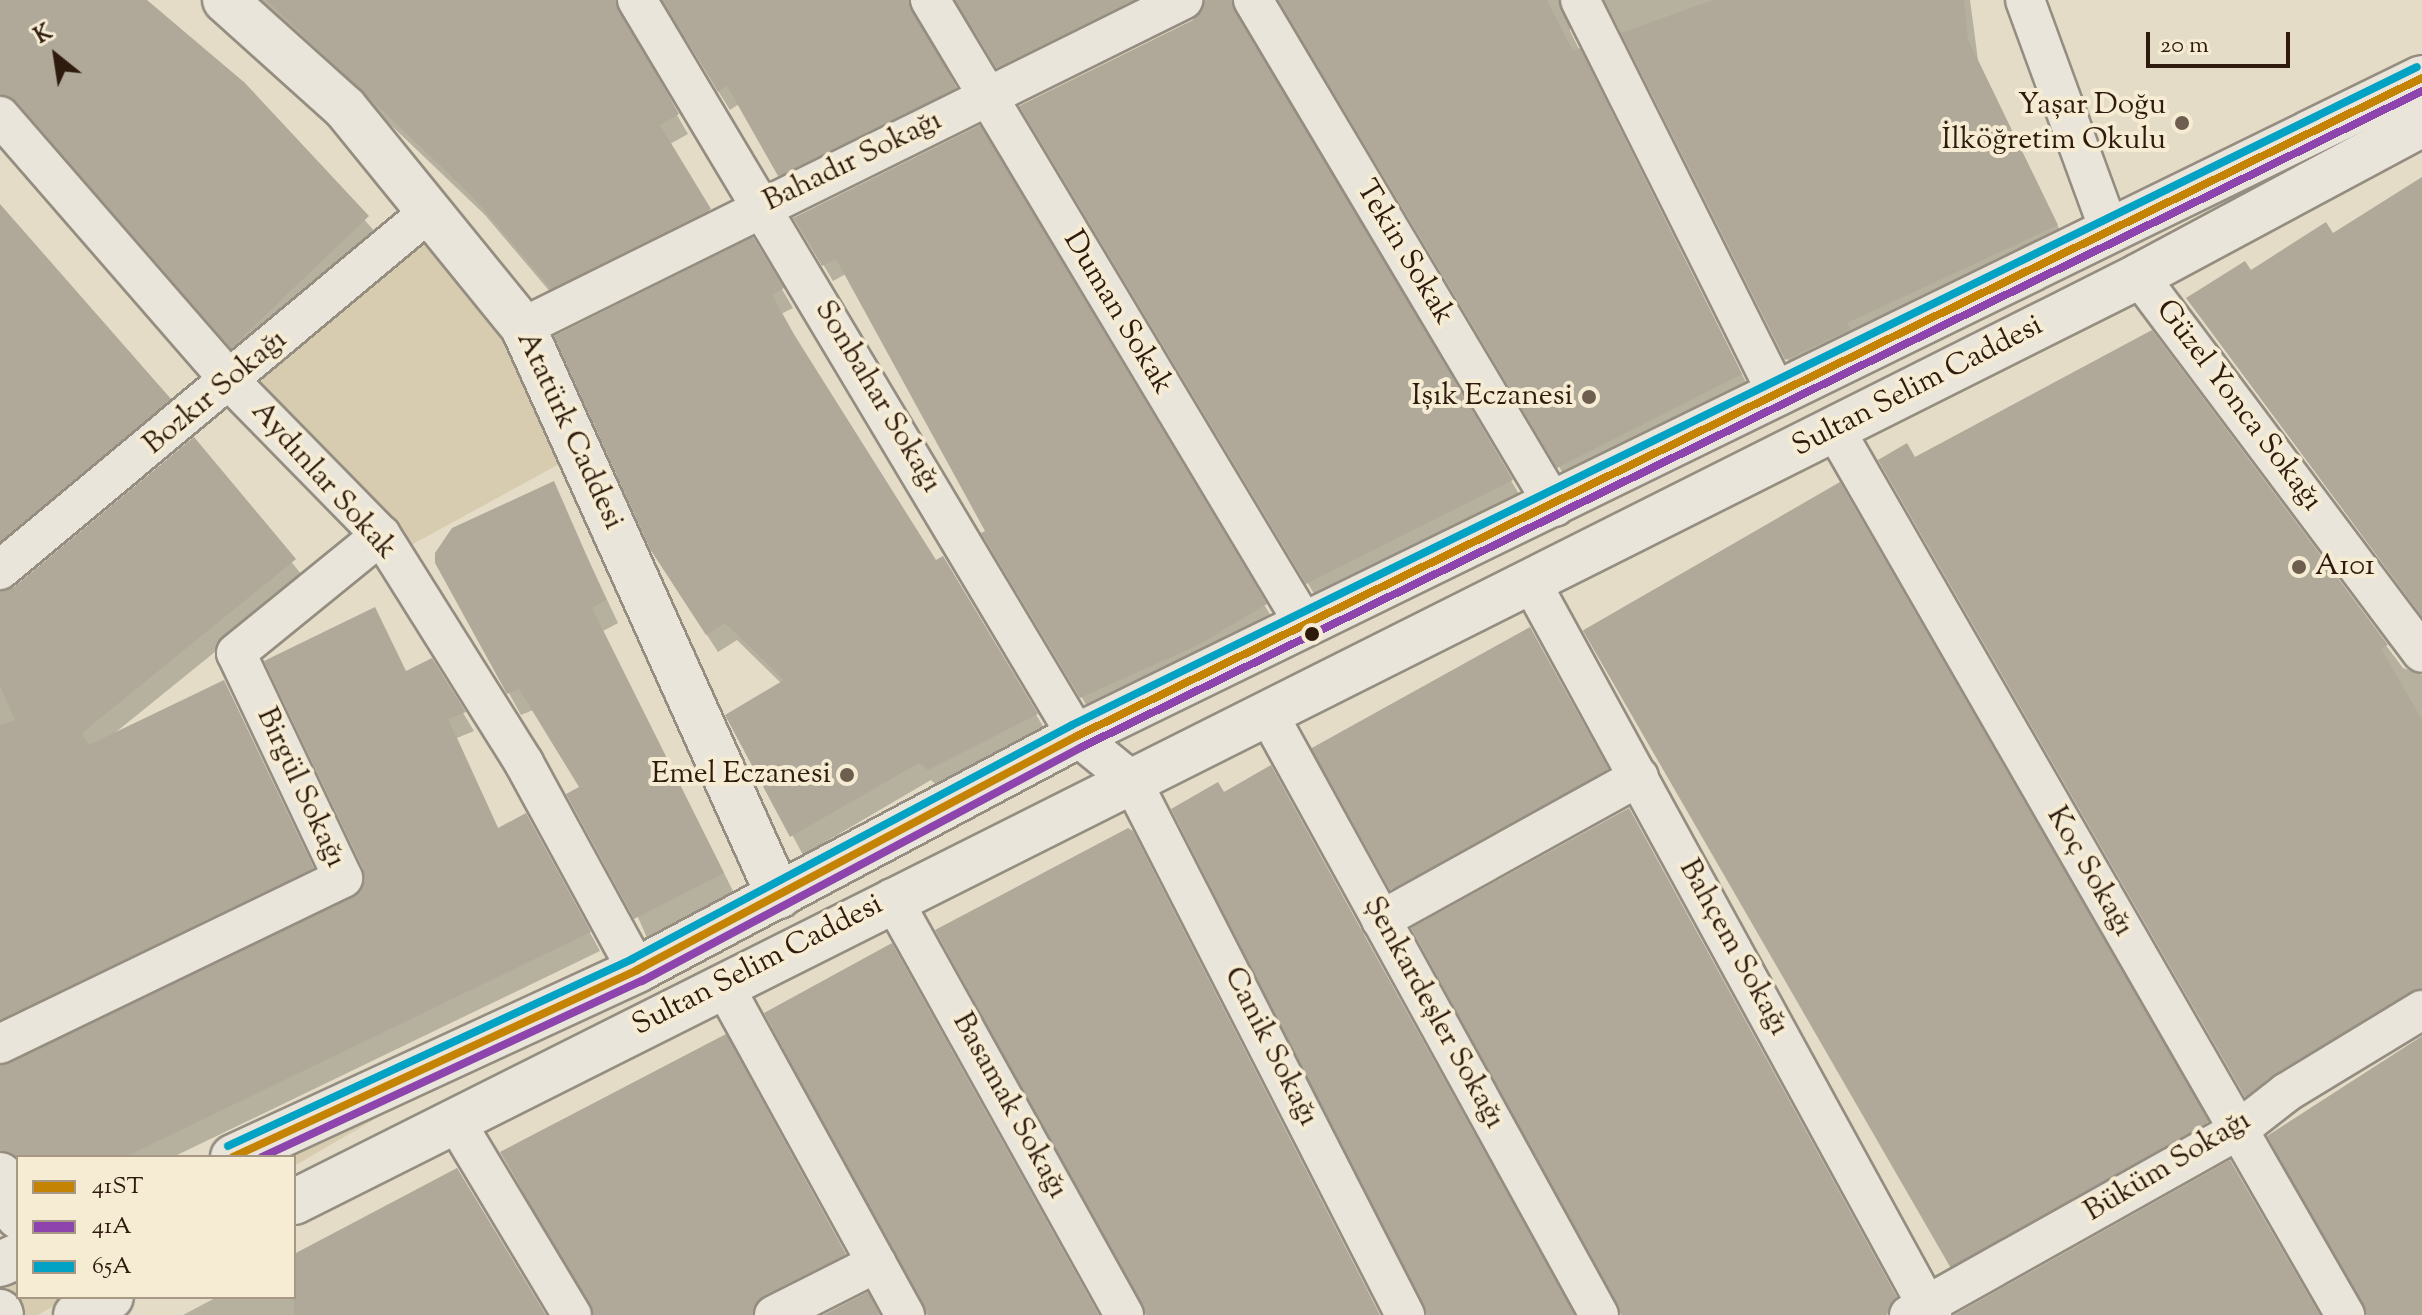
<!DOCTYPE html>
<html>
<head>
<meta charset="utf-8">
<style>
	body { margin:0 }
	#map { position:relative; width:2422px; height:1315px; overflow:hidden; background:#e4dcc7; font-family:"Sorts Mill Goudy",serif }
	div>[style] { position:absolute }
	.green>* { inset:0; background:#d8ccb0 }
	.shadow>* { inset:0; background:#0003; transform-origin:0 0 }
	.building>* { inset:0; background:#b0a99a; transform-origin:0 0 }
	.roads { filter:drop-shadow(2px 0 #948d80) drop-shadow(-2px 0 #948d80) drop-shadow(0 2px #948d80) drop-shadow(0 -2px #948d80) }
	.minor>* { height:38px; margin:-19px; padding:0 19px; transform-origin:19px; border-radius:19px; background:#e9e5db }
	.tertiary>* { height:44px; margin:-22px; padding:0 22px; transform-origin:22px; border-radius:22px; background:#e9e5db }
	.secondary>* { height:44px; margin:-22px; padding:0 22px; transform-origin:22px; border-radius:22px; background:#e9e5db }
	.bus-1>* { height:8px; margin:-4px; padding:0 4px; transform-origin:4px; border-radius:4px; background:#c58304 }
	.bus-2>* { height:8px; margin:-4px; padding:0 4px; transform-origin:4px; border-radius:4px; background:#8e44ad }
	.bus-3>* { height:8px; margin:-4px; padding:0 4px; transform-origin:4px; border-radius:4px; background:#02a2c4 }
	.dots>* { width:22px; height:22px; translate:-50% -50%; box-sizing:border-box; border:4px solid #f5ecd3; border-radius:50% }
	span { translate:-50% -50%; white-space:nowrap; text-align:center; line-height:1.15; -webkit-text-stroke:8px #f5ecd3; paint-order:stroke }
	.poi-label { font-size:30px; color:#2f1a0e }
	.right { translate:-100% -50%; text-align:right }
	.left { translate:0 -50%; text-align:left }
	.street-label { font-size:30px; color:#2f1a0e }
	.legend { position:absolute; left:16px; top:1155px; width:280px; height:144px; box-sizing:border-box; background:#f5ecd3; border:2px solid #a69884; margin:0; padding:10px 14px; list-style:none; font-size:24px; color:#2f1a0e }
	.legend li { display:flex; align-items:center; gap:16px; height:40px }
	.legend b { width:40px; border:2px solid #a69884 }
	.north { position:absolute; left:16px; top:16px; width:80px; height:80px; -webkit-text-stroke:6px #f5ecd3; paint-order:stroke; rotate:330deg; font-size:22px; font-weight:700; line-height:32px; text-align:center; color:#2f1a0e }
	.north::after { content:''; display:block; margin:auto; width:28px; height:36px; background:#2f1a0e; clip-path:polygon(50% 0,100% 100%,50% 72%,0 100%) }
	.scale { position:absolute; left:2146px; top:32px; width:144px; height:36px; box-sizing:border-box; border:4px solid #2f1a0e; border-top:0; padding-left:10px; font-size:24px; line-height:28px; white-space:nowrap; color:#2f1a0e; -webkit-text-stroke:6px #f5ecd3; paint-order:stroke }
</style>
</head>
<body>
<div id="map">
	<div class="green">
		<i style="clip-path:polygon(423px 235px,507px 334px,563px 462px,413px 544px,250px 383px)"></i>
		<i style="clip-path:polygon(381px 1102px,382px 1115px,294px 1166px,294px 1157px,265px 1157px)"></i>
		<i style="clip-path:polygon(18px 1274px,18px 1297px,69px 1297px,38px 1315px,20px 1315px,0 1288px)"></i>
	</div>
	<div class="shadow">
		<i style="clip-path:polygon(0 0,144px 0,244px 84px,377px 234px,242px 364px,0 87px)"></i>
		<i style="clip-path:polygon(260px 0,637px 0,627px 10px,628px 31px,688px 134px,670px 144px,720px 229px,563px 307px,485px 215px)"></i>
		<i style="clip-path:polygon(661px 0,930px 0,920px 10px,921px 31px,966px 107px,790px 194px,739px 104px,730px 110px)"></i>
		<i style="clip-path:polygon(954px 0,1182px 0,1009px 86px)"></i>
		<i style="clip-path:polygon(1208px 0,1253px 0,1243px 10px,1244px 32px,1522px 499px,1319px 602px,1022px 107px,1195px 21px)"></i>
		<i style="clip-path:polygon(1277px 0,1580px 0,1571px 8px,1570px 31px,1752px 394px,1570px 485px)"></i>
		<i style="clip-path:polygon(1604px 0,1970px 0,1978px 60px,2067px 245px,1797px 378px)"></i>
		<i style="clip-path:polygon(979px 128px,1274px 621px,1091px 713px,984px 534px,988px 532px,846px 274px,833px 281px,796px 219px)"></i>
		<i style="clip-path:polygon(2422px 198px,2422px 617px,2188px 299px)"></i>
		<i style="clip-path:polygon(0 208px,179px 418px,0 568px)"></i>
		<i style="clip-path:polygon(753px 240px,793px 308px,781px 314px,935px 563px,943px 558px,1047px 733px,940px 788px,931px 780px,803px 855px,728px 716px,782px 684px,737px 640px,718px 652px,664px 568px)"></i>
		<i style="clip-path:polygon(2151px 332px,2403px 668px,2422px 675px,2422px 1010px,2257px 1115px,1880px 460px,1914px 459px)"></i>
		<i style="clip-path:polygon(194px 440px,305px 579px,116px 732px,224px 682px,322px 886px,0 1043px,0 592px,15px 589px)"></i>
		<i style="clip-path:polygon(553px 484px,618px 623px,603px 631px,735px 895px,648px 940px,581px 788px,533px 710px,521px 715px,437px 563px)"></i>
		<i style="left:1839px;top:485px;width:759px;height:293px;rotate:60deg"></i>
		<i style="clip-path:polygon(432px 661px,474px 731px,457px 738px,499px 830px,536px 834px,600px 951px,173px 1157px,18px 1157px,18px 1172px,0 1170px,0 1065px,10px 1066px,363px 892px,406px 673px)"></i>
		<i style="clip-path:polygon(1549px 663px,1626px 804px,1411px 923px,1392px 889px)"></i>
		<i style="clip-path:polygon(1270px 767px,1576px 1315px,1429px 1315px,1223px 794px)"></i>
		<i style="clip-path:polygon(736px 1056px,855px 1274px,774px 1315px,593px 1315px,593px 1304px)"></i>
		<i style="clip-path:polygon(294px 1256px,544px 1315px,183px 1315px,217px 1297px,294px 1297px)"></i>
	</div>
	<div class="building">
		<i style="clip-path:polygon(0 0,147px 0,245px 83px,369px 216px,231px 348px,17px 102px,0 95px)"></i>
		<i style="clip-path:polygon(266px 0,615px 0,679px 114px,660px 125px,711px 209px,551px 289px,472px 196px)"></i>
		<i style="clip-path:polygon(663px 0,908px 0,957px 88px,778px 176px,727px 86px,718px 92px)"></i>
		<i style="clip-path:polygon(956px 0,1133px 0,996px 68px)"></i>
		<i style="clip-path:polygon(1205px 0,1231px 0,1513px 480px,1306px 584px,1019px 106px,1193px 20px)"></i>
		<i style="clip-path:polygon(1279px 0,1547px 0,1573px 51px,1580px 48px,1742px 374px,1557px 468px)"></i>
		<i style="clip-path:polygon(1713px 0,1964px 0,1968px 40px,2058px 225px,1847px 323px,1851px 329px,1785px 360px,1621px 33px)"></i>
		<i style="clip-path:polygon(980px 125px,1267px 604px,1198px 645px,1080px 698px,981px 533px,985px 531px,836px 259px,822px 266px,793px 218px)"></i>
		<i style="clip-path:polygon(2422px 177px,2422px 616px,2186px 298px,2245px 261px,2251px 270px,2326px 222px,2333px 233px)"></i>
		<i style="clip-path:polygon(0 204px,171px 399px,0 541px)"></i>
		<i style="clip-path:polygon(753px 237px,784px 288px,772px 295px,795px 336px,936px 560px,943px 556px,1038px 714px,928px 770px,919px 763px,790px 837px,725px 715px,784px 680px,725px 623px,706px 635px,650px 549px,554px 336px)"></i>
		<i style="clip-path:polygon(2152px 330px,2388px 645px,2381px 648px,2422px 720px,2422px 988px,2276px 1073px,2245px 1097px,1878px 460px,1907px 443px,1915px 457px)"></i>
		<i style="clip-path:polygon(194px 437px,296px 559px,82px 733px,89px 745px,224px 680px,314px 868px,0 1020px,0 725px,15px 720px,0 686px,0 591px,14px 587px)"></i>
		<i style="clip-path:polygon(554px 481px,606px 600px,592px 608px,724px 873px,634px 919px,566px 794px,579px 787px,519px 689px,507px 694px,435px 563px,435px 553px,452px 528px)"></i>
		<i style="left:1840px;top:482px;width:738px;height:297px;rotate:60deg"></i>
		<i style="clip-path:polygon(375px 607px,406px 671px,432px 658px,466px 712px,448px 719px,498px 828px,526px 813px,591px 932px,125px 1157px,17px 1157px,0 1150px,0 1066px,361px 891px,363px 869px,264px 661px)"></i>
		<i style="left:1530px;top:627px;width:162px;height:250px;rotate:61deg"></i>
		<i style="clip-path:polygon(1271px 765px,1362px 931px,1574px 1315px,1427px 1315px,1171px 809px,1218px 782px,1224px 792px)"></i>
		<i style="clip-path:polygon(1629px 808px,1897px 1297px,1887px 1315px,1621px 1315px,1411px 928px)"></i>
		<i style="clip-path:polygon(1128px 828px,1133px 831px,1380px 1315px,1146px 1315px,935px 930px)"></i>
		<i style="clip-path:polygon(892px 943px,1099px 1315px,927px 1315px,764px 1013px)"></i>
		<i style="clip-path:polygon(726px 1034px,846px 1254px,764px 1295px,752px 1315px,594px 1315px,500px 1152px)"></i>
		<i style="clip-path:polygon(2422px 1036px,2422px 1315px,2367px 1315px,2267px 1136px)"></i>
		<i style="clip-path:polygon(2230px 1160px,2320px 1315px,1954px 1315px)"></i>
		<i style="clip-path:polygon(457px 1168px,546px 1315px,294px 1315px,294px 1254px)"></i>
		<i style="clip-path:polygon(868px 1292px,880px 1315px,823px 1315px)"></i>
	</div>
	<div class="roads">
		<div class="minor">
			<i style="left:637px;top:0;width:857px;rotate:59.13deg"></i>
			<i style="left:1077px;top:736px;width:71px;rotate:39.3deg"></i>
			<i style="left:1132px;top:781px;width:600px;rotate:62.92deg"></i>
			<i style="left:930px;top:0;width:729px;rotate:59.04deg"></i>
			<i style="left:1253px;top:0;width:590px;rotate:59.22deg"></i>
			<i style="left:1580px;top:0;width:443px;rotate:63.4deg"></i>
			<i style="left:2025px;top:0;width:247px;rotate:69.9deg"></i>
			<i style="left:0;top:116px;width:352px;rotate:49deg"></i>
			<i style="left:231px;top:382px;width:214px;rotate:45.6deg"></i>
			<i style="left:381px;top:535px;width:269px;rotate:57.9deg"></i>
			<i style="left:524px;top:763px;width:236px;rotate:61.4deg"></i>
			<i style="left:2139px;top:276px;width:471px;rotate:53.1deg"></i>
			<i style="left:523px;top:327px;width:737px;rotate:-26.36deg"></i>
			<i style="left:1834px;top:428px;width:1024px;rotate:60.05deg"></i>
			<i style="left:0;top:570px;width:559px;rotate:-39.84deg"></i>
			<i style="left:1531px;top:582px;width:836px;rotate:61.32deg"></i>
			<i style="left:1267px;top:712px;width:688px;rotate:61.16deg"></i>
			<i style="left:892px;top:898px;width:477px;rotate:60.9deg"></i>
			<i style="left:1381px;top:920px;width:295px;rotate:-29deg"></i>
			<i style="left:723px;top:984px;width:378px;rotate:61.2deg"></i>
			<i style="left:0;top:1044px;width:381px;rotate:-25.8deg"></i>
			<i style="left:343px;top:878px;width:249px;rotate:-115.4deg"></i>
			<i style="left:236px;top:653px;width:187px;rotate:-39.1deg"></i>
			<i style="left:454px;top:1119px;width:229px;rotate:59deg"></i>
			<i style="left:774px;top:1315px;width:115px;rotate:-26.8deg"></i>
			<i style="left:1909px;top:1315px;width:376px;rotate:-29.3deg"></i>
			<i style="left:2237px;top:1131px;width:63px;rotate:-38deg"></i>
			<i style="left:2287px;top:1092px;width:158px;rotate:-31.3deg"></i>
		</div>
		<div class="tertiary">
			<i style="left:225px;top:0;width:161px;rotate:42deg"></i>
			<i style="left:345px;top:108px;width:282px;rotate:50.9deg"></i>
			<i style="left:523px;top:327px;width:624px;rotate:65.78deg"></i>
			<i style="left:0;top:1175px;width:45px;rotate:66.3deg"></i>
		</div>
		<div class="secondary">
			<i style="left:233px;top:1157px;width:445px;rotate:-24.8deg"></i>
			<i style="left:637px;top:970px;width:498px;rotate:-28deg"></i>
			<i style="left:1077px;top:736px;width:1497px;rotate:-26.07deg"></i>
			<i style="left:294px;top:1202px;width:2064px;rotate:-26.65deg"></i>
			<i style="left:2139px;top:276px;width:321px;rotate:-28.2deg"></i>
			<i style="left:0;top:1264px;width:20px;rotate:-24deg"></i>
			<i style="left:0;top:1312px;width:3px;rotate:72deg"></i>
			<i style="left:76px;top:1315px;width:39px;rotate:-27deg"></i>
		</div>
	</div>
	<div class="bus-1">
		<i style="left:233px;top:1157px;width:445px;rotate:-24.8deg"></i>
		<i style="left:637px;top:970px;width:498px;rotate:-28deg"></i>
		<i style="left:1077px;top:736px;width:1497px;rotate:-26.07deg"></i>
	</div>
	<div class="bus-2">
		<i style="left:262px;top:1157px;width:419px;rotate:-24.9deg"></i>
		<i style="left:642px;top:981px;width:498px;rotate:-28deg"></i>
		<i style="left:1082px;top:747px;width:1492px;rotate:-26.08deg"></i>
	</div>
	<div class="bus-3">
		<i style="left:228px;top:1146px;width:445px;rotate:-24.8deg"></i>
		<i style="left:632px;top:959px;width:498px;rotate:-28deg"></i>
		<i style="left:1072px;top:725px;width:1497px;rotate:-26.07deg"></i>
	</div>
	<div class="dots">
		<i style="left:2182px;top:123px;background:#6e5e4f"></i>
		<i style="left:1589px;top:397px;background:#6e5e4f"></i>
		<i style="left:2299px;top:567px;background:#6e5e4f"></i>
		<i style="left:1312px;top:634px;background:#2f1a0e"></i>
		<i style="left:847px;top:775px;background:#6e5e4f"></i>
	</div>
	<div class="poi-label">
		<span class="right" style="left:2166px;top:123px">Yaşar Doğu<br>İlköğretim Okulu</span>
		<span class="right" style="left:1573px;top:397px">Işık Eczanesi</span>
		<span class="left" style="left:2315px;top:567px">A101</span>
		<span class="right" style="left:831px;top:775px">Emel Eczanesi</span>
	</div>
	<div class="street-label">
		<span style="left:853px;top:162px;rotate:-26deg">Bahadır Sokağı</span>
		<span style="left:1404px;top:253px;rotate:59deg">Tekin Sokak</span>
		<span style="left:1117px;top:313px;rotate:59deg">Duman Sokak</span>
		<span style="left:1918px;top:387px;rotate:-27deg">Sultan Selim Caddesi</span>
		<span style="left:216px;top:393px;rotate:-40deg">Bozkır Sokağı</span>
		<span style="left:877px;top:397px;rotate:59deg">Sonbahar Sokağı</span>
		<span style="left:2238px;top:406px;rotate:53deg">Güzel Yonca Sokağı</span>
		<span style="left:569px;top:431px;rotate:65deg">Atatürk Caddesi</span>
		<span style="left:323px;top:481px;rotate:48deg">Aydınlar Sokak</span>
		<span style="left:300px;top:788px;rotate:65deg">Birgül Sokağı</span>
		<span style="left:2089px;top:872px;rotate:60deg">Koç Sokağı</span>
		<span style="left:1733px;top:948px;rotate:61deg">Bahçem Sokağı</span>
		<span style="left:758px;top:966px;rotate:-27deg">Sultan Selim Caddesi</span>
		<span style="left:1433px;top:1013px;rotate:61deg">Şenkardeşler Sokağı</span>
		<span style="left:1270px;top:1047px;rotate:63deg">Canik Sokağı</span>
		<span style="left:1009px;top:1106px;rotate:61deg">Basamak Sokağı</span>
		<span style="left:2168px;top:1167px;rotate:-31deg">Büküm Sokağı</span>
	</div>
	<ul class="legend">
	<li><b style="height:10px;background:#c58304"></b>41ST</li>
	<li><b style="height:10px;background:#8e44ad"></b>41A</li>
	<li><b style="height:10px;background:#02a2c4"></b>65A</li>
	</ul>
	<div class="north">K</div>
	<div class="scale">20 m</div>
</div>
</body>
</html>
